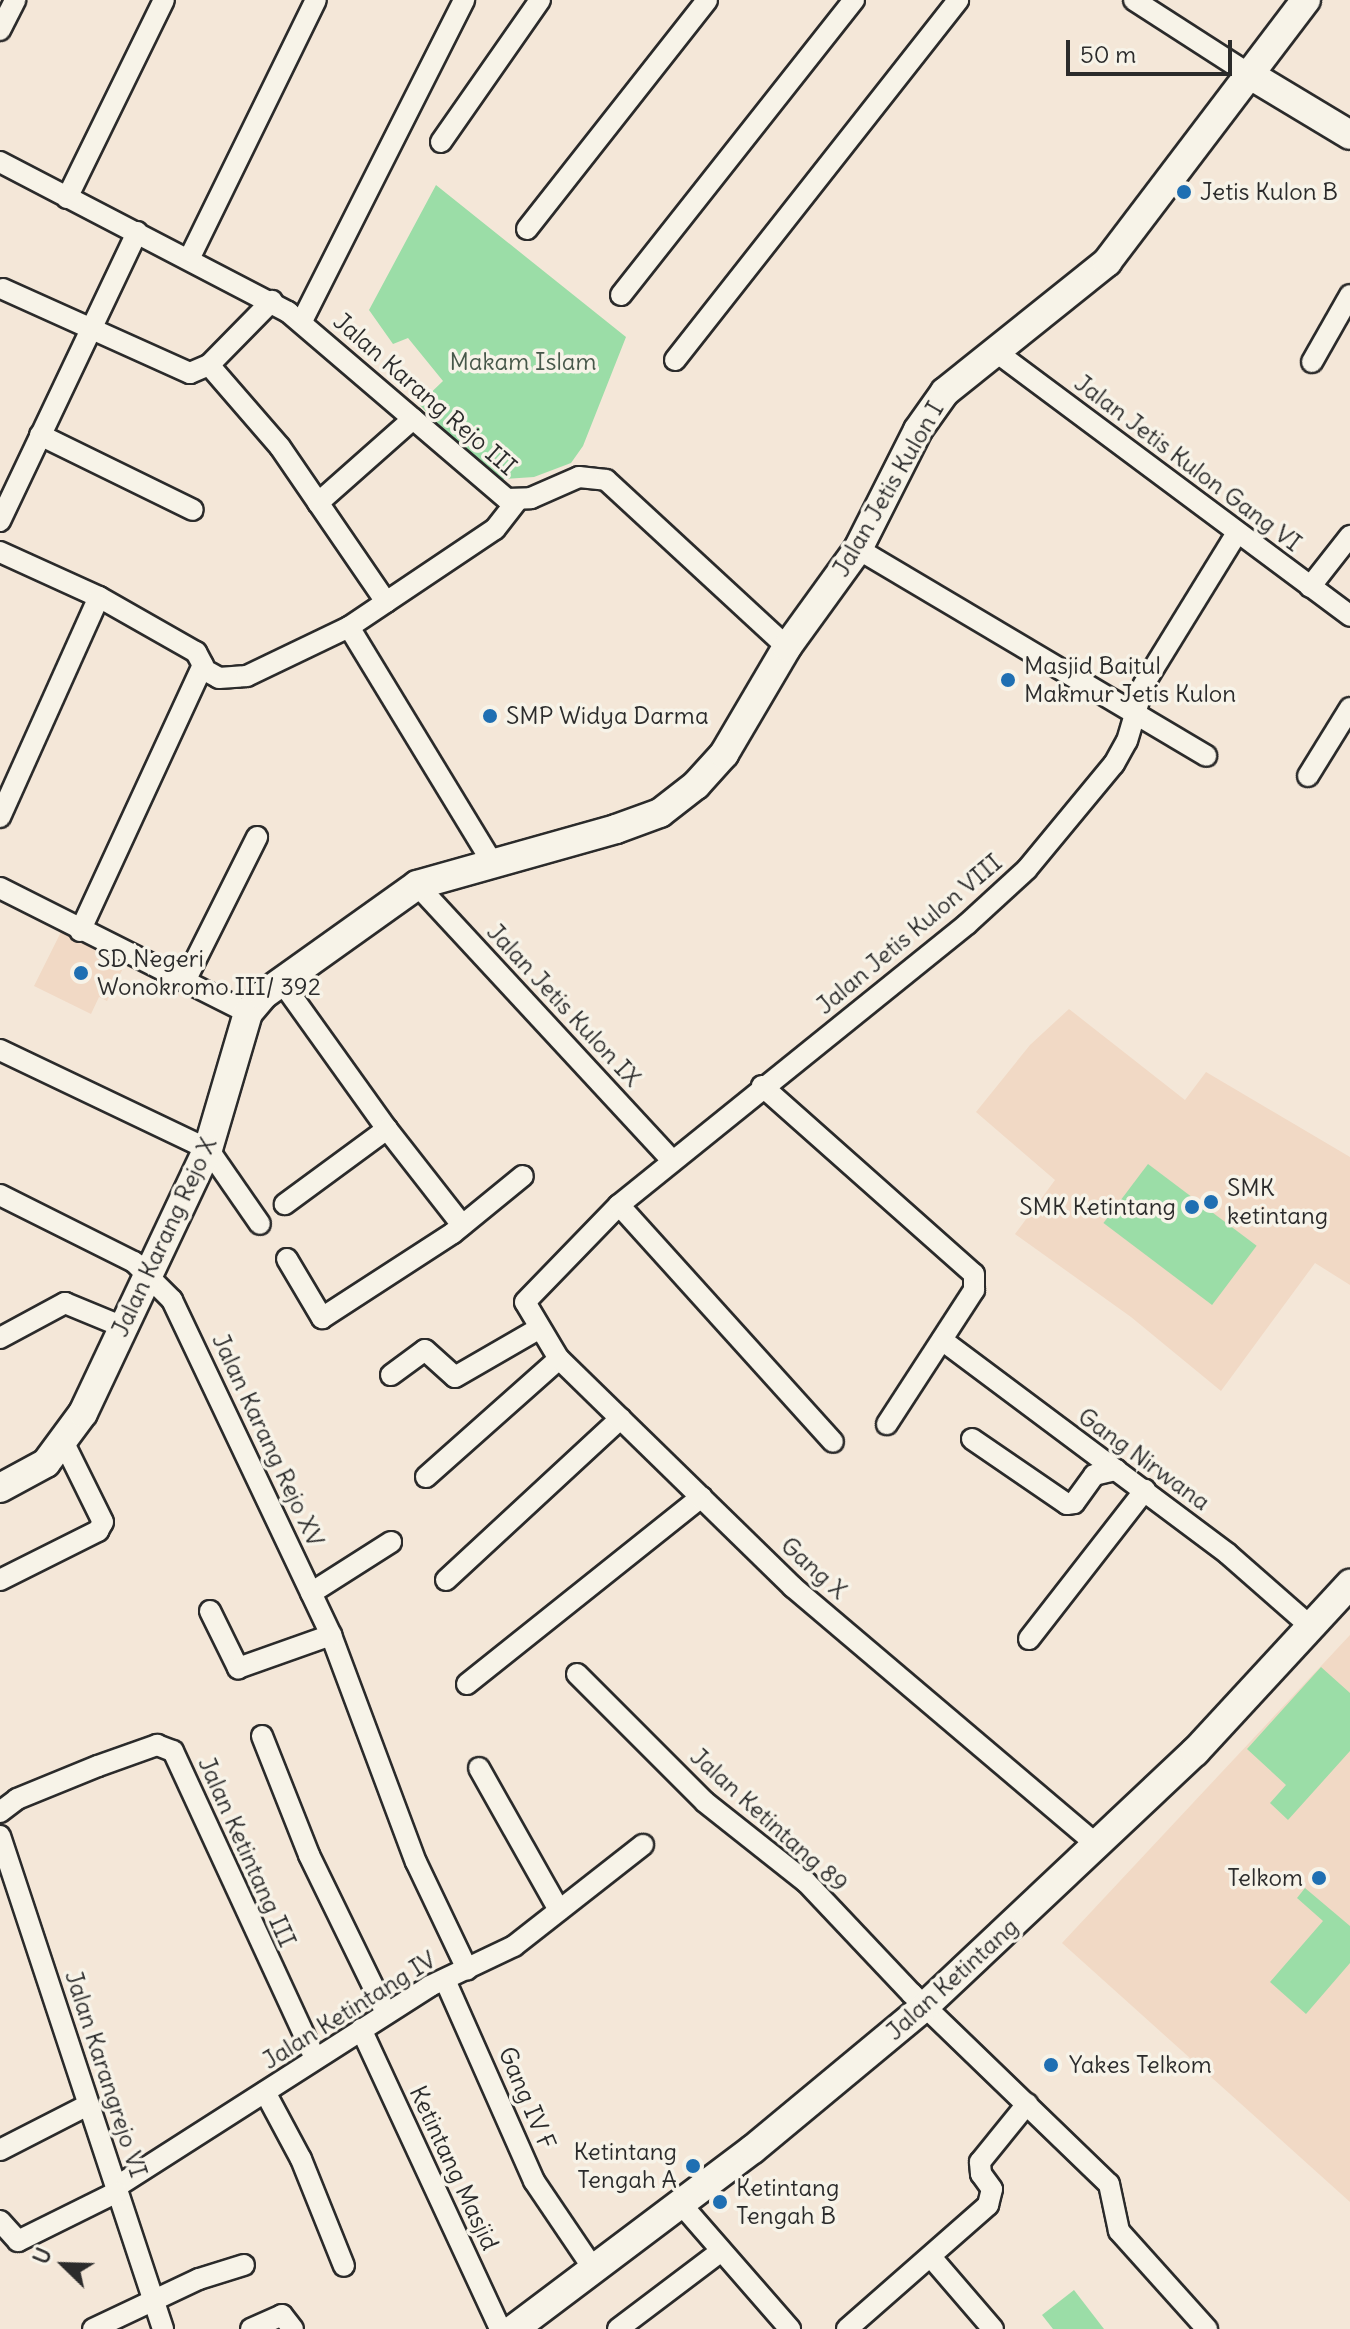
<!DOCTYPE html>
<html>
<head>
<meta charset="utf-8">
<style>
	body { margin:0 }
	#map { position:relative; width:1350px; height:2329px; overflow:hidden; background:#f4e7d8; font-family:Delius,sans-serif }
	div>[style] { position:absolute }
	.built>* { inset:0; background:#f1d9c5 }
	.green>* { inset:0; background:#9bdda7; transform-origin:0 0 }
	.roads { filter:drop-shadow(2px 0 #2b2b2b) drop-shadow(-2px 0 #2b2b2b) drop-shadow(0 2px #2b2b2b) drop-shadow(0 -2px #2b2b2b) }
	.street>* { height:20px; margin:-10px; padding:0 10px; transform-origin:10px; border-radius:10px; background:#f7f3e8 }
	.secondary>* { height:28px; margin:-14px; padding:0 14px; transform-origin:14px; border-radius:14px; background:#f7f3e8 }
	.dots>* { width:22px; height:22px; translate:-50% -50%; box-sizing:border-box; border:4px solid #f7f3e8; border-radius:50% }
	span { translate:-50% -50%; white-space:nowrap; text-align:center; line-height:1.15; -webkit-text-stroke:7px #f7f3e8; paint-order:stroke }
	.poi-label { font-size:24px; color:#2b2b2b }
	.left { translate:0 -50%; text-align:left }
	.right { translate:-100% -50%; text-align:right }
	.park-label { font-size:24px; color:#47584a }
	.street-label { font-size:24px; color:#2b2b2b }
	.north { position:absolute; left:24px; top:2225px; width:80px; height:80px; -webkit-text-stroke:6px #f7f3e8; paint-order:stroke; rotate:293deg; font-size:22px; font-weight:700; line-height:32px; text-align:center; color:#2b2b2b }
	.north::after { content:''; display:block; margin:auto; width:28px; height:36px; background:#2b2b2b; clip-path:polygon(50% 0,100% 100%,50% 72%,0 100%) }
	.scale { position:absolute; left:1066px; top:40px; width:166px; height:36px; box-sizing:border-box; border:4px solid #2b2b2b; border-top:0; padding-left:10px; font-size:24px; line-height:28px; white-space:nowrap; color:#2b2b2b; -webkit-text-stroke:6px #f7f3e8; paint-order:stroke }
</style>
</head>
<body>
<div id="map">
	<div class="built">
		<i style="clip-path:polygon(63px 928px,127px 960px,107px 1001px,99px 997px,91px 1014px,34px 986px)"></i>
		<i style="clip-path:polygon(1069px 1009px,1185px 1100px,1206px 1072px,1350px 1157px,1350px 1285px,1315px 1263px,1221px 1391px,1131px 1317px,1015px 1234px,1055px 1180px,976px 1112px,1030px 1045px)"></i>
		<i style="clip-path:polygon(1350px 1635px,1350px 2202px,1062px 1943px)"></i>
	</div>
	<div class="green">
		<i style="clip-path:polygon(436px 185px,626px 337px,583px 446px,571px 463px,534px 477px,490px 480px,419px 404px,443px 381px,408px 338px,393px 344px,369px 310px)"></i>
		<i style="left:1148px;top:1164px;width:136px;height:74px;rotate:37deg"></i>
		<i style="clip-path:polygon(1321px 1667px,1350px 1693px,1350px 1751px,1288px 1820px,1270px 1803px,1286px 1785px,1247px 1749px)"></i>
		<i style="clip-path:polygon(1305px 1888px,1350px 1926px,1350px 1963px,1306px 2014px,1270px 1982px,1323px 1921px,1297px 1898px)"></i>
		<i style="clip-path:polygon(1074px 2290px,1104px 2329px,1053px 2329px,1042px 2315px)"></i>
	</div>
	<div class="roads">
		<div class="street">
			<i style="left:1134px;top:0;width:140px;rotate:32.8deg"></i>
			<i style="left:0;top:30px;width:34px;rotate:-63deg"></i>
			<i style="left:441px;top:142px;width:173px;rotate:-55.1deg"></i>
			<i style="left:0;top:162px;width:325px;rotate:27.5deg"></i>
			<i style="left:288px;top:312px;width:288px;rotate:40.5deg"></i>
			<i style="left:507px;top:499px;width:24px;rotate:-2deg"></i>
			<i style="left:531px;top:498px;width:52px;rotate:-23.6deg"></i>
			<i style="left:579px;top:477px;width:27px;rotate:6deg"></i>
			<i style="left:606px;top:480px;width:246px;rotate:42.7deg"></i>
			<i style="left:67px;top:198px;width:220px;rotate:-63.9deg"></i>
			<i style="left:527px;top:229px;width:291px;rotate:-51.8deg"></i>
			<i style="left:189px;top:259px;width:288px;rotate:-63.9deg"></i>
			<i style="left:3px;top:289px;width:205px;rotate:24.2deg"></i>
			<i style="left:190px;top:373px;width:21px;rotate:-23deg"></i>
			<i style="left:209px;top:365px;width:90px;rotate:-45.5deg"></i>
			<i style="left:621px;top:295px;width:376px;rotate:-51.7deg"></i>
			<i style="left:302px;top:321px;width:360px;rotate:-63.2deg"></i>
			<i style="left:995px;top:351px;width:443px;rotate:36.7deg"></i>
			<i style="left:675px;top:360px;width:458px;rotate:-51.8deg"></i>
			<i style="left:1312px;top:362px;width:77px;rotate:-60.4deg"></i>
			<i style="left:209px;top:365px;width:108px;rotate:49.1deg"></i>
			<i style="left:280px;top:447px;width:188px;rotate:55.6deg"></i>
			<i style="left:40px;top:435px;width:170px;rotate:26.1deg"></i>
			<i style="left:318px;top:503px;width:127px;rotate:-41.5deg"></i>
			<i style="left:0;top:521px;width:320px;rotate:-64.6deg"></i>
			<i style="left:858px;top:549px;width:405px;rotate:30.7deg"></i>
			<i style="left:0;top:552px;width:109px;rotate:24.4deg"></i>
			<i style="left:99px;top:597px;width:112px;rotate:29.6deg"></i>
			<i style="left:196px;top:652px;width:15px;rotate:62deg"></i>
			<i style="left:203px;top:665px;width:293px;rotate:114.8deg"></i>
			<i style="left:1310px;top:587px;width:65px;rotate:-51.9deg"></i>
			<i style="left:349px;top:627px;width:274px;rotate:58.7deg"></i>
			<i style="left:203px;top:669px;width:18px;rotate:29deg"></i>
			<i style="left:219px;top:678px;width:28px;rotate:-4deg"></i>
			<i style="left:247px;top:676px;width:113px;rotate:-25.7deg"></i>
			<i style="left:349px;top:627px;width:176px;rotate:-33.9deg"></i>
			<i style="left:495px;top:529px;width:36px;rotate:-52deg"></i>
			<i style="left:1308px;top:776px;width:80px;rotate:-58.3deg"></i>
			<i style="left:0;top:817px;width:241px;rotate:-65.8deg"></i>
			<i style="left:417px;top:885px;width:375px;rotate:47.2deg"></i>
			<i style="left:0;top:888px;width:278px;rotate:26.7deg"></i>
			<i style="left:185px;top:981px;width:161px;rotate:-63.4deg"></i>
			<i style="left:281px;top:981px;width:182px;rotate:54.4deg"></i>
			<i style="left:387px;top:1129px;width:127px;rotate:143.7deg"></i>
			<i style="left:0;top:1050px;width:230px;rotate:25.5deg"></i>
			<i style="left:208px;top:1149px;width:91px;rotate:55.3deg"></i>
			<i style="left:762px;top:1086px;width:283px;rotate:41.6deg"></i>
			<i style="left:974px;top:1274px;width:16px;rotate:90deg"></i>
			<i style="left:974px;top:1290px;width:160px;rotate:123deg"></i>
			<i style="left:387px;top:1129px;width:122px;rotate:52deg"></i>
			<i style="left:0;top:1195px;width:150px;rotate:26.6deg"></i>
			<i style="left:134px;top:1262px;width:54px;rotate:45deg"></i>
			<i style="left:172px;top:1300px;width:371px;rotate:64.6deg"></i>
			<i style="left:331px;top:1635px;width:242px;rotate:69.5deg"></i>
			<i style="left:416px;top:1862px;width:119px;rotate:64.5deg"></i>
			<i style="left:619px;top:1205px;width:319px;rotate:47.9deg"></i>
			<i style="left:287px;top:1259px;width:69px;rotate:59.3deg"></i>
			<i style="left:322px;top:1318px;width:156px;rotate:-33deg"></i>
			<i style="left:453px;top:1233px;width:90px;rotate:-39.2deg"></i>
			<i style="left:0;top:1338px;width:74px;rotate:-28.3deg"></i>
			<i style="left:65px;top:1303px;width:63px;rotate:22.5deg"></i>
			<i style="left:942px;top:1340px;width:357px;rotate:36.8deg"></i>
			<i style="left:1228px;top:1554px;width:109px;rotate:41.3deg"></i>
			<i style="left:391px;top:1375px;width:42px;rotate:-36.3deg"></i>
			<i style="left:425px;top:1350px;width:40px;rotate:42deg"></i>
			<i style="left:455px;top:1377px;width:96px;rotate:-30deg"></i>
			<i style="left:972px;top:1439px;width:115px;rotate:34.4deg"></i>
			<i style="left:1067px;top:1504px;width:7px;rotate:-8deg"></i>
			<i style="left:1074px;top:1503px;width:34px;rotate:-54deg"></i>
			<i style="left:1094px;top:1475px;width:23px;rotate:-13deg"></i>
			<i style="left:426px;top:1477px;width:178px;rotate:-41.6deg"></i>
			<i style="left:0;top:1580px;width:110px;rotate:-26.6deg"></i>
			<i style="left:98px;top:1531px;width:10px;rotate:-61deg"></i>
			<i style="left:103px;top:1522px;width:88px;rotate:-116.3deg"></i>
			<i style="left:446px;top:1580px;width:238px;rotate:-42.8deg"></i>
			<i style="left:311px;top:1593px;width:95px;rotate:-32.5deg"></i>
			<i style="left:210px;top:1611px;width:64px;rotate:63.8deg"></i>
			<i style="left:238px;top:1668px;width:99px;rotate:-19.5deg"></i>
			<i style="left:1029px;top:1639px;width:189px;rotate:-52.1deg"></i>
			<i style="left:577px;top:1674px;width:181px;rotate:45deg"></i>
			<i style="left:705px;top:1802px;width:129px;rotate:38.4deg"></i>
			<i style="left:806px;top:1882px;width:153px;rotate:46.6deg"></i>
			<i style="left:911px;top:1993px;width:275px;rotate:44deg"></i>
			<i style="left:1109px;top:2184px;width:48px;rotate:78deg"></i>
			<i style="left:1119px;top:2231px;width:132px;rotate:48.1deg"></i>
			<i style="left:467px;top:1684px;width:300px;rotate:-38.6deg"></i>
			<i style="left:262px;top:1736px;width:128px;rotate:68.4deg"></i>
			<i style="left:309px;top:1855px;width:176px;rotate:64deg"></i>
			<i style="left:479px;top:1768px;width:163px;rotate:60.6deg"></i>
			<i style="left:0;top:1812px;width:21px;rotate:-37deg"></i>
			<i style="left:17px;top:1799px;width:87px;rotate:-22.2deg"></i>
			<i style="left:98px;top:1766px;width:63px;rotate:-19.6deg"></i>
			<i style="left:157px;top:1745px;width:17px;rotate:21deg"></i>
			<i style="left:173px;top:1751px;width:338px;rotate:65.2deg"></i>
			<i style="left:0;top:1836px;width:519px;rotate:71.7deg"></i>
			<i style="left:1097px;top:1845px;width:399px;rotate:-139.7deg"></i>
			<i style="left:793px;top:1587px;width:327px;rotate:-135.7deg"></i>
			<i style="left:559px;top:1359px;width:66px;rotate:-120.8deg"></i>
			<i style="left:525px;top:1302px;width:135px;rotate:-45.9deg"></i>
			<i style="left:619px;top:1205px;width:447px;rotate:-38.9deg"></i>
			<i style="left:967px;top:924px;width:81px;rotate:-42.5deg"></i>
			<i style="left:1027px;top:869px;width:136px;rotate:-50.4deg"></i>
			<i style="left:1114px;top:764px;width:26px;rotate:-61deg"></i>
			<i style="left:1127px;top:741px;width:59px;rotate:-73.4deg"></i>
			<i style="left:1144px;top:684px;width:177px;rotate:-58.4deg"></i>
			<i style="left:445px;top:1980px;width:220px;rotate:66.1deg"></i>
			<i style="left:534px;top:2181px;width:109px;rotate:55.9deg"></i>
			<i style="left:361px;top:2029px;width:331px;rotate:65.1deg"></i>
			<i style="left:265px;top:2092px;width:76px;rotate:61.8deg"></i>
			<i style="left:301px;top:2159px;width:115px;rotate:68.1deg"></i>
			<i style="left:0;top:2150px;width:99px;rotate:-27.1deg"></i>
			<i style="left:116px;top:2187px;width:373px;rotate:-32.6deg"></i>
			<i style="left:430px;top:1986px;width:93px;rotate:-25.5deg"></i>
			<i style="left:514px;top:1946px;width:164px;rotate:-38.1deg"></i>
			<i style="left:681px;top:2204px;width:166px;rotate:48.9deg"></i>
			<i style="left:0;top:2221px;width:27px;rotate:48deg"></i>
			<i style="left:18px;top:2241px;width:110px;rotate:-26.3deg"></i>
			<i style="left:931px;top:2257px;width:95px;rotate:49.3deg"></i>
			<i style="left:93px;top:2329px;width:117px;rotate:-25.3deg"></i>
			<i style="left:199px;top:2279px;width:47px;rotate:-17.3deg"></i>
			<i style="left:251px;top:2329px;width:34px;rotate:-24deg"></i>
			<i style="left:282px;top:2315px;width:18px;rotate:52deg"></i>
			<i style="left:618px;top:2329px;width:129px;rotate:-37.1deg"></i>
			<i style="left:847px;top:2329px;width:188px;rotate:-41.3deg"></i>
			<i style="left:988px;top:2205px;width:16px;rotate:-76deg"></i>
			<i style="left:992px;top:2189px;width:19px;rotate:-126deg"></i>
			<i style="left:981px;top:2174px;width:12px;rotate:-95deg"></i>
			<i style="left:980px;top:2162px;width:75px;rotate:-51deg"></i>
		</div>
		<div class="secondary">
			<i style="left:1252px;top:76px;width:114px;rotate:31deg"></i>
			<i style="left:0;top:1488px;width:52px;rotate:-28.5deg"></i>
			<i style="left:46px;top:1463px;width:62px;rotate:-53.5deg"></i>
			<i style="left:83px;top:1413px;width:292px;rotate:-64.7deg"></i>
			<i style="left:208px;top:1149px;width:142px;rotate:-73.6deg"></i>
			<i style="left:248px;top:1013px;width:23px;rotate:-50deg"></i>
			<i style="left:263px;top:995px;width:189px;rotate:-35.5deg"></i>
			<i style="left:417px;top:885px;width:207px;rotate:-15.7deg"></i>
			<i style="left:616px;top:829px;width:47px;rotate:-20deg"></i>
			<i style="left:660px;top:813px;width:46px;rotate:-37.9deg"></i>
			<i style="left:696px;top:785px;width:42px;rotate:-47.9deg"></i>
			<i style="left:724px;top:754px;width:124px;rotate:-59.5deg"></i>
			<i style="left:787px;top:647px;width:121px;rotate:-54.1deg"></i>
			<i style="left:858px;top:549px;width:133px;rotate:-63.2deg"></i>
			<i style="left:918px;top:430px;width:47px;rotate:-54.6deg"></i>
			<i style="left:945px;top:392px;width:208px;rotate:-38.7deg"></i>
			<i style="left:1107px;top:262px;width:329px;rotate:-52.8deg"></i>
			<i style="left:514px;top:2329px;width:299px;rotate:-37deg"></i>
			<i style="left:753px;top:2149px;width:224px;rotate:-39.7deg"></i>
			<i style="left:925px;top:2006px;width:371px;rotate:-43.3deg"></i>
			<i style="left:1195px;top:1752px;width:229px;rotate:-47.3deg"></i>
		</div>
	</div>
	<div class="dots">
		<i style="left:1184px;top:192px;background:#1f6fb2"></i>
		<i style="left:1008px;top:680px;background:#1f6fb2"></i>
		<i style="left:490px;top:716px;background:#1f6fb2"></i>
		<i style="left:81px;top:973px;background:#1f6fb2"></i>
		<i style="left:1211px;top:1202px;background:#1f6fb2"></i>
		<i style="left:1192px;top:1207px;background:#1f6fb2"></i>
		<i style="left:1319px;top:1878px;background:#1f6fb2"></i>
		<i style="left:1051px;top:2065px;background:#1f6fb2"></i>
		<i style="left:693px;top:2166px;background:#1f6fb2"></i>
		<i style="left:720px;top:2202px;background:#1f6fb2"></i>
	</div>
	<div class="poi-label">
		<span class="left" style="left:1200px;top:192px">Jetis Kulon B</span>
		<span class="left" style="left:1024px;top:680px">Masjid Baitul<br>Makmur Jetis Kulon</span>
		<span class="left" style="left:506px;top:716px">SMP Widya Darma</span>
		<span class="left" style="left:97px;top:973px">SD Negeri<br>Wonokromo III/ 392</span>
		<span class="left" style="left:1227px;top:1202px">SMK<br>ketintang</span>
		<span class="right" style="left:1176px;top:1207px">SMK Ketintang</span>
		<span class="right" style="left:1303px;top:1878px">Telkom</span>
		<span class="left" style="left:1069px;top:2065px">Yakes Telkom</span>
		<span class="right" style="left:677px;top:2166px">Ketintang<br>Tengah A</span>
		<span class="left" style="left:736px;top:2202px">Ketintang<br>Tengah B</span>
	</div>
	<div class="park-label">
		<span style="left:523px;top:362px">Makam Islam</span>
	</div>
	<div class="street-label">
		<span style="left:425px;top:394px;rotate:41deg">Jalan Karang Rejo III</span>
		<span style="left:1188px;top:463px;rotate:37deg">Jalan Jetis Kulon Gang VI</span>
		<span style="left:888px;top:489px;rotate:-60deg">Jalan Jetis Kulon I</span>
		<span style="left:909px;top:934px;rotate:-40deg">Jalan Jetis Kulon VIII</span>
		<span style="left:564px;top:1005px;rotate:47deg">Jalan Jetis Kulon IX</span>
		<span style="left:164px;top:1237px;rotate:-65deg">Jalan Karang Rejo X</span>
		<span style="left:268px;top:1440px;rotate:65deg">Jalan Karang Rejo XV</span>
		<span style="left:1144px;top:1459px;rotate:36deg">Gang Nirwana</span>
		<span style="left:814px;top:1568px;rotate:42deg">Gang X</span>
		<span style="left:769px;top:1820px;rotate:42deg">Jalan Ketintang 89</span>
		<span style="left:247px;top:1852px;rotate:66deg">Jalan Ketintang III</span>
		<span style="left:952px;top:1979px;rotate:-42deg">Jalan Ketintang</span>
		<span style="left:349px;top:2010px;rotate:-32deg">Jalan Ketintang IV</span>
		<span style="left:106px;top:2074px;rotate:72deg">Jalan Karangrejo VI</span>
		<span style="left:527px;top:2098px;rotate:67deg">Gang IV F</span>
		<span style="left:454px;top:2168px;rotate:65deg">Ketintang Masjid</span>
	</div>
	<div class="north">U</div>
	<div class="scale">50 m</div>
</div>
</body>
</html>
